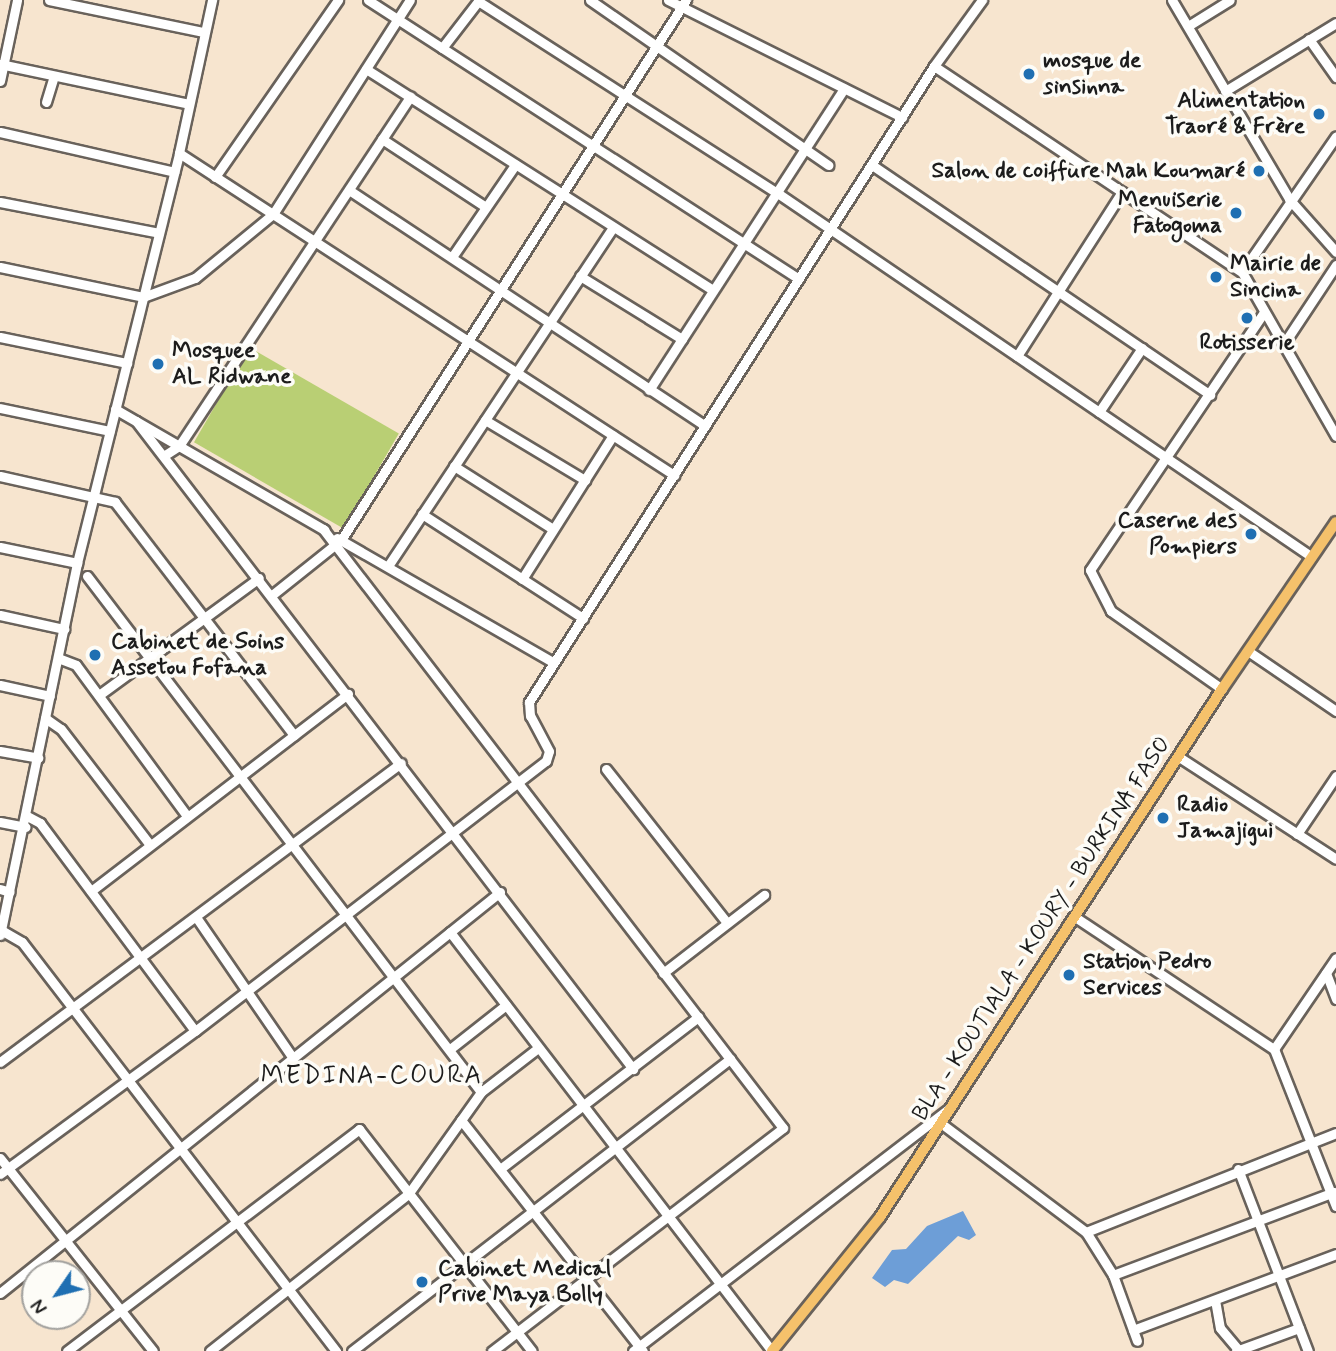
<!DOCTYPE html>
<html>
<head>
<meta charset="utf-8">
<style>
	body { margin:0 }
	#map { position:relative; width:1336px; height:1351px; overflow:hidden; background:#f7e5cf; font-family:Mynerve,sans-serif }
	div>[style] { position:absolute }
	.green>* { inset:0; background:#b9cf74; transform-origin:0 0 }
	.water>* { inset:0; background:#6d9ed7 }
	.roads { filter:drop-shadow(2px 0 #69625b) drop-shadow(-2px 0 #69625b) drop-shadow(0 2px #69625b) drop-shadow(0 -2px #69625b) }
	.minor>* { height:9px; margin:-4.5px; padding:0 4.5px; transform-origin:4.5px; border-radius:4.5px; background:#fff }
	.major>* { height:10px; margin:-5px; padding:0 5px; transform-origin:5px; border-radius:5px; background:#f5c16b }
	.dots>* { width:19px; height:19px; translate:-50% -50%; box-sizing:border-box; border:4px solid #fdfcf7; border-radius:50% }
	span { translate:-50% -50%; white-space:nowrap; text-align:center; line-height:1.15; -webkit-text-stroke:7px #fdfcf7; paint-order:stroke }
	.poi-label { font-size:23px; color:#1c1c1c; font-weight:700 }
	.left { translate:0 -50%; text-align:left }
	.right { translate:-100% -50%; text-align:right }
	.street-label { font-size:23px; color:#1c1c1c }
	.quarter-label { font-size:26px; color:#1c1c1c; letter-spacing:2px }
	.north { position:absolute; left:21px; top:1260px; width:70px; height:70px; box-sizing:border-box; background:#fdfcf7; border:2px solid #a3a29f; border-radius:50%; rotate:235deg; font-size:19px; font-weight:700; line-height:28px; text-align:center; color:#1c1c1c }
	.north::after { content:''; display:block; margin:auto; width:24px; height:32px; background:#1f6fb2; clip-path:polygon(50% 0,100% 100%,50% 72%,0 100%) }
</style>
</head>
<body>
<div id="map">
	<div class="green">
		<i style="left:249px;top:347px;width:173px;height:110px;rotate:30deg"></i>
	</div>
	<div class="water">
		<i style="clip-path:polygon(963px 1211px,976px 1235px,969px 1240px,958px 1236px,908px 1284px,894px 1280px,885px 1287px,872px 1278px,892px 1250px,906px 1249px,927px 1226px)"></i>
	</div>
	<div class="roads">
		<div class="minor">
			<i style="left:49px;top:0;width:158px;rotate:11.7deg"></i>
			<i style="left:368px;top:0;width:513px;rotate:32.92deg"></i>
			<i style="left:590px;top:0;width:290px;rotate:34.7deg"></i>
			<i style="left:668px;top:0;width:262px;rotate:26.6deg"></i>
			<i style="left:1172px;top:0;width:231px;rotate:59.5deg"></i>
			<i style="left:1289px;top:199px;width:71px;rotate:48.4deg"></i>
			<i style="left:478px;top:1px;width:354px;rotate:32.7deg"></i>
			<i style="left:776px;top:192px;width:648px;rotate:34.25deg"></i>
			<i style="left:1188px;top:26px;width:49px;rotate:-31.8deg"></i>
			<i style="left:1309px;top:39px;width:47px;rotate:54.6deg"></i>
			<i style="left:442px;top:48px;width:61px;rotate:-52.4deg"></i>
			<i style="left:0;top:64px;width:193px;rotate:11.9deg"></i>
			<i style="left:934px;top:66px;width:371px;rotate:33.8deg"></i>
			<i style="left:1242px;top:272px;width:189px;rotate:60.2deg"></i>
			<i style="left:366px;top:69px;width:411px;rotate:32.5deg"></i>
			<i style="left:0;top:81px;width:83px;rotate:-78.1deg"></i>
			<i style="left:1225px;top:91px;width:130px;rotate:-31.5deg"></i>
			<i style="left:46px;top:102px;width:27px;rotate:-73deg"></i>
			<i style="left:0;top:132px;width:179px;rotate:12.9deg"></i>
			<i style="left:382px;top:139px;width:124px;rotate:33.2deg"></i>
			<i style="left:179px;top:153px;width:591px;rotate:33.04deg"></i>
			<i style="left:872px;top:165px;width:409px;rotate:34.2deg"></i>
			<i style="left:215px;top:177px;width:216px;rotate:-55.2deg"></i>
			<i style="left:349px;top:190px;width:427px;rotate:33.5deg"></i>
			<i style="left:0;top:202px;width:162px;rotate:11deg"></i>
			<i style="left:452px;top:257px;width:112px;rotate:-55.6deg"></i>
			<i style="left:0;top:267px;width:146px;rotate:11.8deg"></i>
			<i style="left:143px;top:297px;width:55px;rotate:-20.1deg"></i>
			<i style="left:195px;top:278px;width:101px;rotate:-39.4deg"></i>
			<i style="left:273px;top:214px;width:254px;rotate:-57.4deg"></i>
			<i style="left:1242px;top:272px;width:165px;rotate:-55.3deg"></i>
			<i style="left:580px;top:276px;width:120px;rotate:31.7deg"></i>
			<i style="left:0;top:337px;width:130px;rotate:11.6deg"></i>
			<i style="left:1283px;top:345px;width:96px;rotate:-56.5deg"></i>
			<i style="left:1017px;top:356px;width:195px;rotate:-57.4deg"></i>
			<i style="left:649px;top:390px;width:359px;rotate:-57.1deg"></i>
			<i style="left:0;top:408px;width:112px;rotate:11.8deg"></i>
			<i style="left:115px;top:409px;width:242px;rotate:30deg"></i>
			<i style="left:1099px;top:412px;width:77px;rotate:-56.1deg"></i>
			<i style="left:485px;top:420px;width:117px;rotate:31deg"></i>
			<i style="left:136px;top:421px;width:817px;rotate:52.51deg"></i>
			<i style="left:165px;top:455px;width:17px;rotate:-33deg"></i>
			<i style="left:179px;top:446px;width:419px;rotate:-56.5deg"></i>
			<i style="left:454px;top:466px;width:117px;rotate:32.5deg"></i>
			<i style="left:0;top:476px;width:118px;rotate:12.7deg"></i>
			<i style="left:115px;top:502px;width:294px;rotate:52.5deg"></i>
			<i style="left:422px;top:514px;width:192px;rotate:32.9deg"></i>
			<i style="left:323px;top:529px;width:755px;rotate:52.48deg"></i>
			<i style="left:783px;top:1128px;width:367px;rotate:142.5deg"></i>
			<i style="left:337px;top:538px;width:250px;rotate:29.9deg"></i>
			<i style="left:0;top:547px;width:79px;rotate:11.7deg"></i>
			<i style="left:388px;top:566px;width:407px;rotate:-56.4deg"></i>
			<i style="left:87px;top:576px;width:649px;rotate:52.64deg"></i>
			<i style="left:481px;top:1092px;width:72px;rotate:-37.7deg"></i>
			<i style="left:522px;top:579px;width:170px;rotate:-57.7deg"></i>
			<i style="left:272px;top:595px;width:88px;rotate:-38.6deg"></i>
			<i style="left:341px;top:540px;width:641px;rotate:-57.43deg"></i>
			<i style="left:0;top:615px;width:66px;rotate:12.3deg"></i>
			<i style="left:1248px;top:651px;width:107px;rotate:34.3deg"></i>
			<i style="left:58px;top:658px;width:19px;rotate:21deg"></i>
			<i style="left:76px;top:665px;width:187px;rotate:53.7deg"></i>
			<i style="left:0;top:685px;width:51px;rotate:12.4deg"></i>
			<i style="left:1222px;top:689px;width:136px;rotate:-144.9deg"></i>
			<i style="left:1111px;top:611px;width:46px;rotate:-117.1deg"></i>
			<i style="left:1090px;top:570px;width:311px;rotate:-56deg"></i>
			<i style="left:99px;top:695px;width:198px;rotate:-36.2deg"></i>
			<i style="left:45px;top:718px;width:19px;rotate:35deg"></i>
			<i style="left:61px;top:729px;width:146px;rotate:52.5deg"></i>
			<i style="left:0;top:751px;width:39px;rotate:10deg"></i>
			<i style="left:1179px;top:757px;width:187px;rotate:33deg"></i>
			<i style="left:606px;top:769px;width:196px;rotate:51.8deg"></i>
			<i style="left:27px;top:816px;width:15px;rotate:28deg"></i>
			<i style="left:40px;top:823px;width:259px;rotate:53.3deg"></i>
			<i style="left:0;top:822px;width:26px;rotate:11deg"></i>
			<i style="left:1297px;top:834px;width:70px;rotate:-56.1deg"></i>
			<i style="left:0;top:889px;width:10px;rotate:17deg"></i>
			<i style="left:91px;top:891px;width:324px;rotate:-37.5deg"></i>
			<i style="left:196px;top:917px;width:171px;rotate:55.5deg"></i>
			<i style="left:1075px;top:917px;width:239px;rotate:33.6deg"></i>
			<i style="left:1274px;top:1049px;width:169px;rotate:68.5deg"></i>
			<i style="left:1px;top:930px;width:24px;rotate:30deg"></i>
			<i style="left:22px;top:942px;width:516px;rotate:52.49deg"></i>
			<i style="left:450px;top:932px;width:528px;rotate:52.46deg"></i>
			<i style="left:0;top:935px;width:380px;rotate:-78.3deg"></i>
			<i style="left:77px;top:563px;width:422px;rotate:-76deg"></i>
			<i style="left:179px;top:153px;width:157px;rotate:-77.8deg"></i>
			<i style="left:663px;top:973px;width:128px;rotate:-37.7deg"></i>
			<i style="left:1326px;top:973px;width:28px;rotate:69deg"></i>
			<i style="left:450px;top:1049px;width:71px;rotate:-38.2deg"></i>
			<i style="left:1274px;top:1049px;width:110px;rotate:-55.7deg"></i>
			<i style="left:0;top:1062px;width:500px;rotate:-36.71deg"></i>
			<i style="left:461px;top:1120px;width:294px;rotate:51.8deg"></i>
			<i style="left:942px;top:1124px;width:180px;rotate:36.9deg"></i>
			<i style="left:1086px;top:1232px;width:51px;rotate:57.9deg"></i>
			<i style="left:1113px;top:1275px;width:70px;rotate:70deg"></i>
			<i style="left:0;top:1158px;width:246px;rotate:51.6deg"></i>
			<i style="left:500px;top:1169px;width:250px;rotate:-37.5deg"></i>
			<i style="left:1238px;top:1169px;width:195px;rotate:69deg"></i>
			<i style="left:0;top:1174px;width:242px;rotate:-36.3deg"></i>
			<i style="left:195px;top:1031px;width:443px;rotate:-37.6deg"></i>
			<i style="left:546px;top:761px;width:10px;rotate:-73deg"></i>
			<i style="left:549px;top:751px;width:40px;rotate:-118deg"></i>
			<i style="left:530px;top:716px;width:14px;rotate:-94deg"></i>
			<i style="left:529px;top:702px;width:754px;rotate:-57.51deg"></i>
			<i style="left:934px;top:66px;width:82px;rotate:-54deg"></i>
			<i style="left:1086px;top:1232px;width:269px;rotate:-21.6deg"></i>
			<i style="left:1113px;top:1275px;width:236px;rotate:-20.6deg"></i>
			<i style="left:0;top:1293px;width:641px;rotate:-38.73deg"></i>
			<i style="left:1215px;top:1300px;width:28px;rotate:80deg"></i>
			<i style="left:1220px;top:1328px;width:30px;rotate:50deg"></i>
			<i style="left:1133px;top:1330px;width:217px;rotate:-20.5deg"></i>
			<i style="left:67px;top:1351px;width:367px;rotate:-37.2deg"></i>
			<i style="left:359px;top:1129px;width:281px;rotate:52.1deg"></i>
			<i style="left:210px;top:1351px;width:254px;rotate:-38.4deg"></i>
			<i style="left:409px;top:1193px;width:124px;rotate:-54.5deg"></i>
			<i style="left:352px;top:1351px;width:478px;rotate:-37.7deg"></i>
			<i style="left:633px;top:1351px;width:397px;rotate:-37.5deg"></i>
			<i style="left:1236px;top:1351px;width:67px;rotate:-20.1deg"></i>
		</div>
		<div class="major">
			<i style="left:772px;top:1351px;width:172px;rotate:-51.1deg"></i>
			<i style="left:880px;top:1217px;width:629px;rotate:-57.07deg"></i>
			<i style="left:1222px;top:689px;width:202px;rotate:-55.7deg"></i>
		</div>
	</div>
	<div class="dots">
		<i style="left:1029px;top:74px;background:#1f6fb2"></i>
		<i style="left:1319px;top:114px;background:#1f6fb2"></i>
		<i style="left:1259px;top:171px;background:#1f6fb2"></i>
		<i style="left:1236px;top:213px;background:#1f6fb2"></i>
		<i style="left:1216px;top:277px;background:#1f6fb2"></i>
		<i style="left:1247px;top:318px;background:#1f6fb2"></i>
		<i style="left:158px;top:364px;background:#1f6fb2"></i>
		<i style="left:1251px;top:534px;background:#1f6fb2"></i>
		<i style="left:95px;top:655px;background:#1f6fb2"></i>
		<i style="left:1163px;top:818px;background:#1f6fb2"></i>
		<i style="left:1069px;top:975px;background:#1f6fb2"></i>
		<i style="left:422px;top:1282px;background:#1f6fb2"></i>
	</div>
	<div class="poi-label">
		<span class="left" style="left:1043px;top:74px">mosque de<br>sinsinna</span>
		<span class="right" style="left:1305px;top:114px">Alimentation<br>Traoré &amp; Frère</span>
		<span class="right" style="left:1245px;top:171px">Salon de coiffure Mah Koumaré</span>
		<span class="right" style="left:1222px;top:213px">Menuiserie<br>Fatogoma</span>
		<span class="left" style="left:1230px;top:277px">Mairie de<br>Sincina</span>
		<span style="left:1247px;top:343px">Rotisserie</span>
		<span class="left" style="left:172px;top:364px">Mosquee<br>AL Ridwane</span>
		<span class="right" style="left:1237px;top:534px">Caserne des<br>Pompiers</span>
		<span class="left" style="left:111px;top:655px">Cabinet de Soins<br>Assetou Fofana</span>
		<span class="left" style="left:1177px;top:818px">Radio<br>Jamajigui</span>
		<span class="left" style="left:1083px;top:975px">Station Pedro<br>Services</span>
		<span class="left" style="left:438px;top:1282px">Cabinet Medical<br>Prive Maya Bolly</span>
	</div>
	<div class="street-label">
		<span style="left:1042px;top:929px;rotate:-57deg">BLA - KOUTIALA - KOURY - BURKINA FASO</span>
	</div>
	<div class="quarter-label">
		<span style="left:372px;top:1077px">MEDINA-COURA</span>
	</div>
	<div class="north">N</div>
</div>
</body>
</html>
